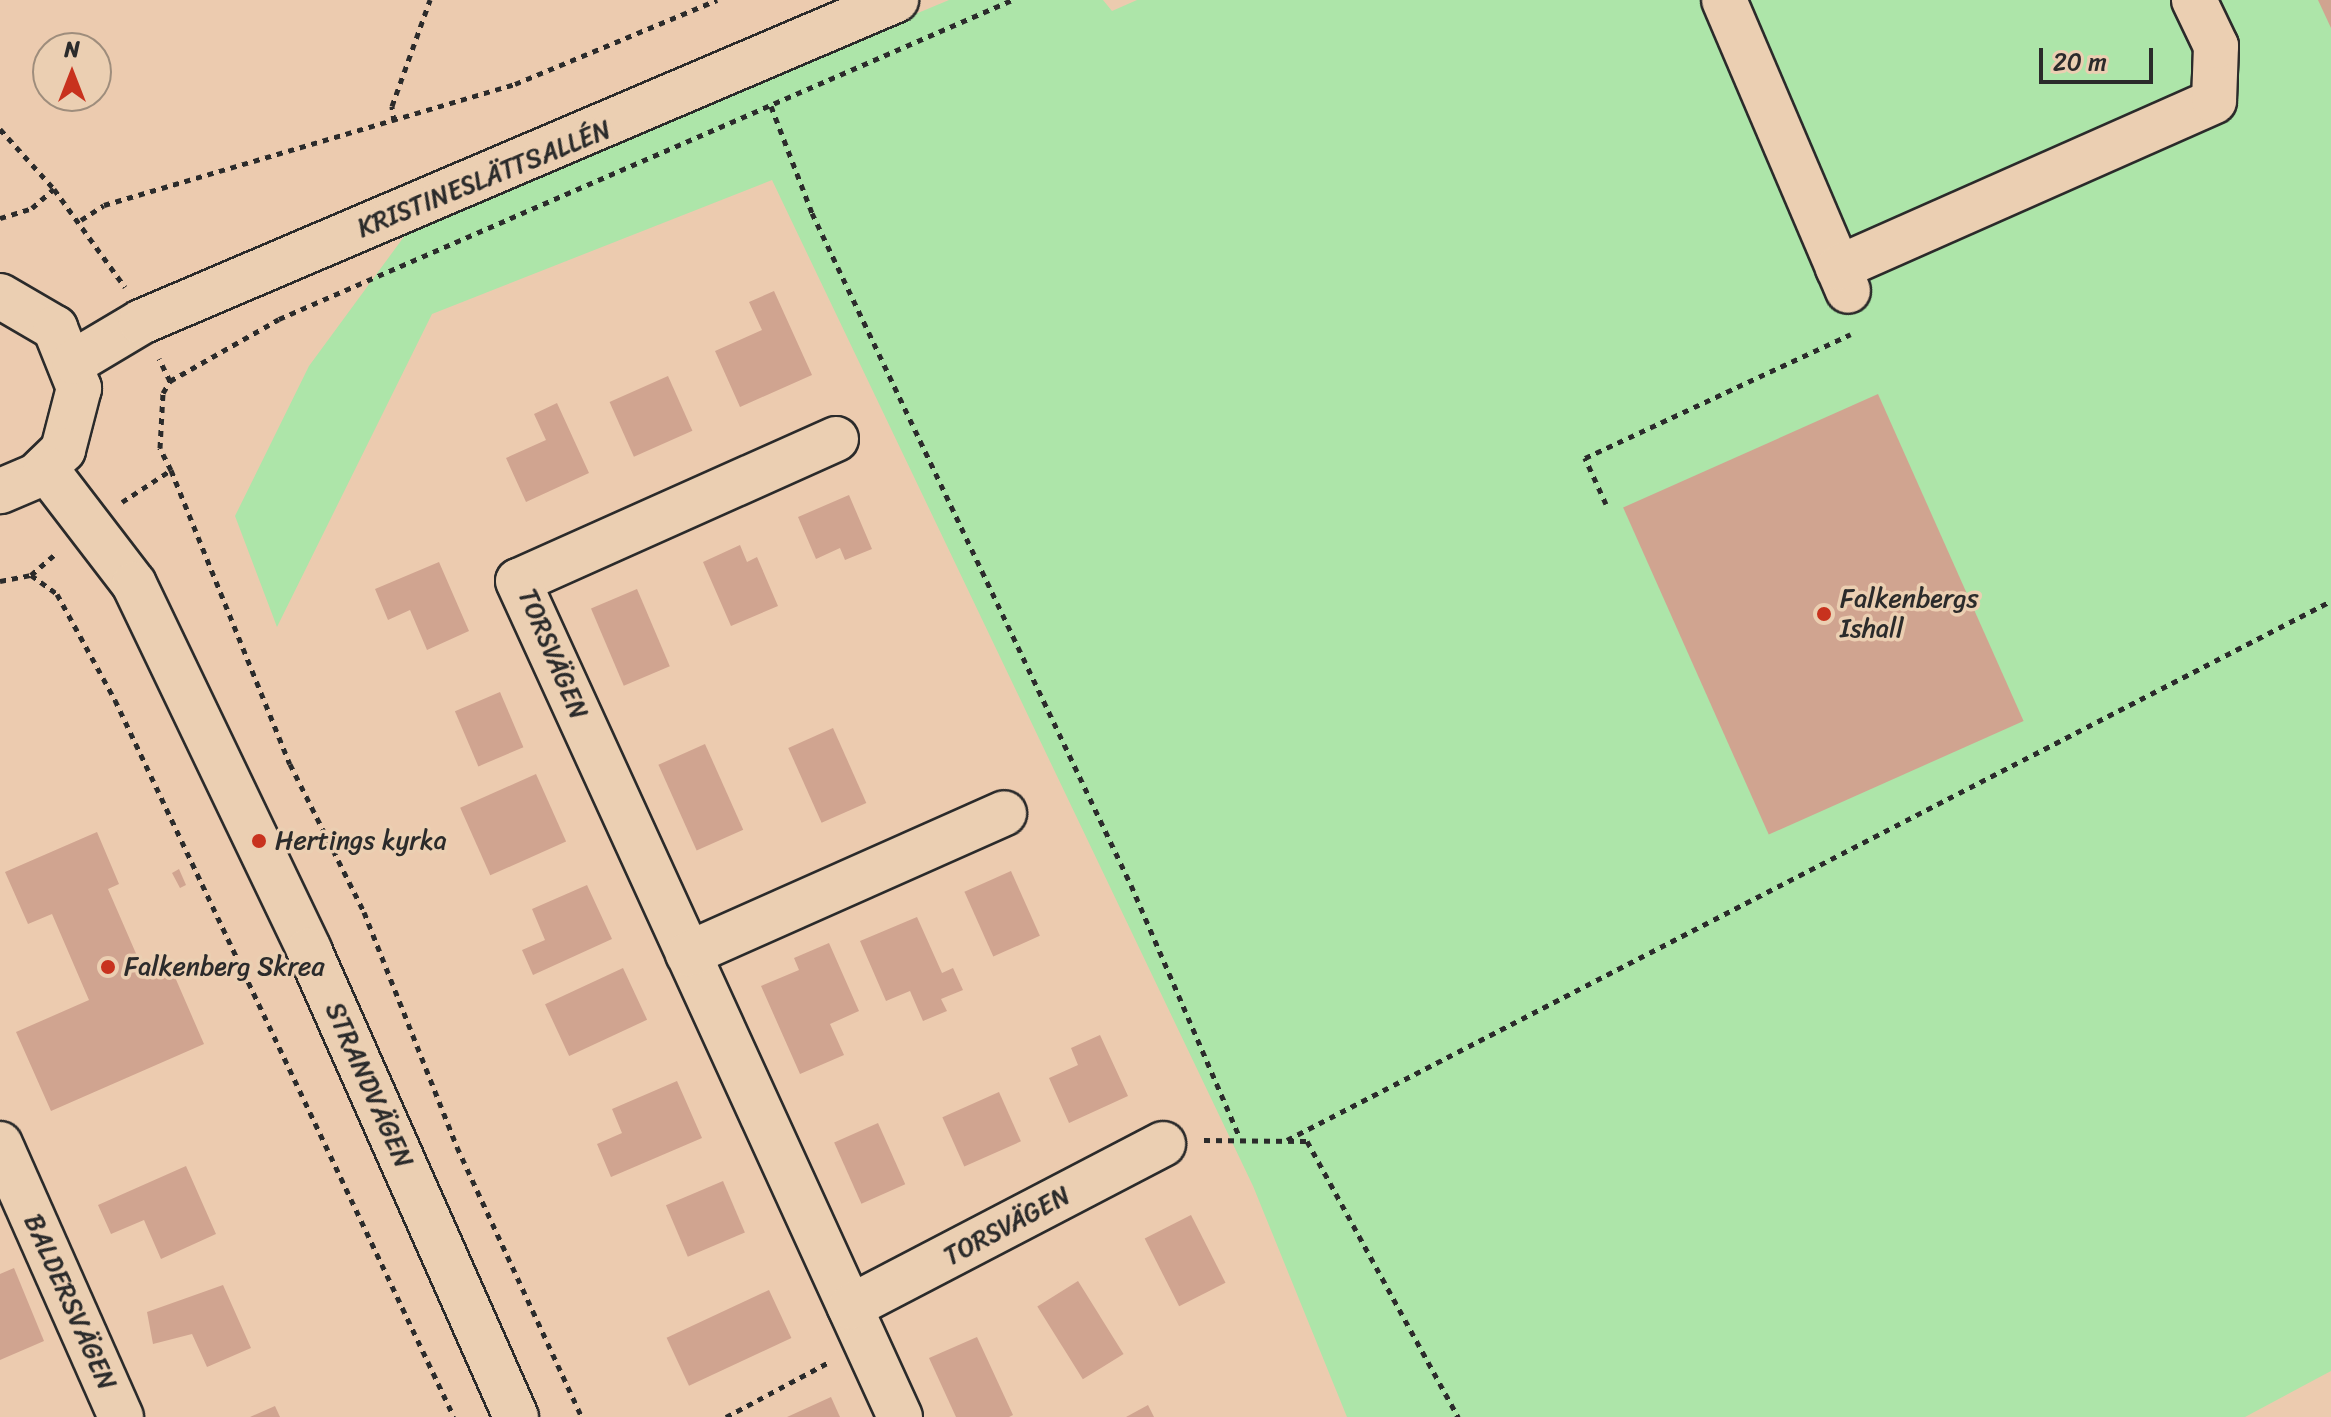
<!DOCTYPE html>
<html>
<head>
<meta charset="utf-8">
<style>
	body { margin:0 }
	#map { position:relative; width:2331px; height:1417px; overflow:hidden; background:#eccbaf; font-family:Sriracha,sans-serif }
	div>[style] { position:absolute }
	.green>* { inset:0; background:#ade5a9 }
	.building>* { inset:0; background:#d0a490; transform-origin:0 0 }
	.path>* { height:5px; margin-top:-2.5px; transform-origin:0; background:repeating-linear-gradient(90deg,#2b2b2b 0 6px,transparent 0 12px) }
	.roads { filter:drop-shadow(2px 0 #2b2b2b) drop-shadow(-2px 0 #2b2b2b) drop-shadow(0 2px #2b2b2b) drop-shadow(0 -2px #2b2b2b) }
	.minor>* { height:44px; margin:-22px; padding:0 22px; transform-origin:22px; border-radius:22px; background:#ebcfb2 }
	.dots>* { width:22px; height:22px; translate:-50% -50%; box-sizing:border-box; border:4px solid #ebcfb2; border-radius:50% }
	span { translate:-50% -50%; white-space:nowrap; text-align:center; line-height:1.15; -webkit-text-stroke:7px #ebcfb2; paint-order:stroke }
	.street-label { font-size:26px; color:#2b2b2b }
	.poi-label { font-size:26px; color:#2b2b2b }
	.left { translate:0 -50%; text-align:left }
	.north { position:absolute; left:32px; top:32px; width:80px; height:80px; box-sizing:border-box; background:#ebcfb2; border:2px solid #9e8d7c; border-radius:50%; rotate:0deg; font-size:22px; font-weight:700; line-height:32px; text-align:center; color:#2b2b2b }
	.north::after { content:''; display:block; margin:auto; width:28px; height:36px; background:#c8321e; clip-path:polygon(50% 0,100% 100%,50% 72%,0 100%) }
	.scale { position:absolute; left:2039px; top:48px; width:114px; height:36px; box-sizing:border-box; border:4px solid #2b2b2b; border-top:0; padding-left:10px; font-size:24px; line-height:28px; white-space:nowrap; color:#2b2b2b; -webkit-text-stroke:6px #ebcfb2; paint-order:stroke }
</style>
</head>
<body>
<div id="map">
	<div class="green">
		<i style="clip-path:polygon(949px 0,1103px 0,1112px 11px,1137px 0,2331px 0,2331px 1371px,2245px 1417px,1347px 1417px,1253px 1186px,772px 180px,432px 314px,277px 627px,235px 516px,309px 366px,414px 223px)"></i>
	</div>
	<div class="building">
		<i style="clip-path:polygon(2318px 0,2331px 0,2331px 28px)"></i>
		<i style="clip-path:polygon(774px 291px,812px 375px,740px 407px,715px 351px,762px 330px,749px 302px)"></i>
		<i style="left:668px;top:376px;width:60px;height:64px;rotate:66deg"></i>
		<i style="left:1878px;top:394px;width:358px;height:279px;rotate:66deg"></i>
		<i style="clip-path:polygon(557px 403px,589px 473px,526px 502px,506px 458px,546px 440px,534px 414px)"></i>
		<i style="clip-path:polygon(849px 495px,872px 549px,845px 560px,840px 548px,816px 559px,798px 517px)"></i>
		<i style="clip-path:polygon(740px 545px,747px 562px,757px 557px,778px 606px,731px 626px,703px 562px)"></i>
		<i style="clip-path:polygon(439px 562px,469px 631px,427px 650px,410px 610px,388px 620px,375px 589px)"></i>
		<i style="left:637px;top:589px;width:84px;height:50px;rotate:67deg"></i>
		<i style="left:500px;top:692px;width:60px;height:49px;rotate:67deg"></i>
		<i style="left:833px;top:728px;width:82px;height:49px;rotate:66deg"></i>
		<i style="left:705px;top:744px;width:94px;height:51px;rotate:66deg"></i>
		<i style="left:536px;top:774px;width:74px;height:83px;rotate:66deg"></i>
		<i style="clip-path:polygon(97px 832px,119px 884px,108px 889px,144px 972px,168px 961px,204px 1044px,51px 1111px,16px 1032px,89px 1000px,52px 914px,28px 924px,5px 872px)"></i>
		<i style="clip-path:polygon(179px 869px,186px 885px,180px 888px,172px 873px)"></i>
		<i style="left:1011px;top:871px;width:71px;height:51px;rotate:66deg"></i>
		<i style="clip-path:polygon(587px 885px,612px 939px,533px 975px,522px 950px,545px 940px,532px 909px)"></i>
		<i style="clip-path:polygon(917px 917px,942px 973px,953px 968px,963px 990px,941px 999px,947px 1011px,923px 1021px,910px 991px,886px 1001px,860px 941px)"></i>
		<i style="clip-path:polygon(829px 943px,859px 1011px,830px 1024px,844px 1055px,800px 1074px,761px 986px,799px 970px,794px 958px)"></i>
		<i style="left:623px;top:968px;width:57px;height:86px;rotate:65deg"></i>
		<i style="clip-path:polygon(1100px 1035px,1128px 1096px,1069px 1123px,1049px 1078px,1078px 1065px,1071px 1048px)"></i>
		<i style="clip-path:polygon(677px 1081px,702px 1138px,611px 1177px,597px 1144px,622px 1133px,612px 1109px)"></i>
		<i style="left:999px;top:1092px;width:54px;height:62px;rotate:66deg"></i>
		<i style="left:878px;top:1123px;width:67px;height:48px;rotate:66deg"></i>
		<i style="clip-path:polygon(186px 1166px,216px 1234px,161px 1259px,144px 1220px,111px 1234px,98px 1205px)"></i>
		<i style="left:723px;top:1181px;width:56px;height:62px;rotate:67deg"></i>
		<i style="left:1191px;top:1215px;width:76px;height:52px;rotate:63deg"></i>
		<i style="clip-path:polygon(14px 1268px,44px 1341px,0 1360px,0 1274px)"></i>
		<i style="left:1078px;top:1281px;width:86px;height:48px;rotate:58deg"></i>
		<i style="clip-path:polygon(223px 1285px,251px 1348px,207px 1367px,192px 1334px,153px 1344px,147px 1312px)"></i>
		<i style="left:769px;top:1290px;width:53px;height:113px;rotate:65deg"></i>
		<i style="clip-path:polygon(977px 1337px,1013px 1415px,1009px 1417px,956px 1417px,929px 1358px)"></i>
		<i style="clip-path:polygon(831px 1397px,840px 1417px,787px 1417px)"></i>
		<i style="clip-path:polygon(1148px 1405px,1154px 1417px,1126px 1417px)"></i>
		<i style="clip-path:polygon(275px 1406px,280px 1417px,250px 1417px)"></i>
	</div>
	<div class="path">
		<i style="left:771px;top:106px;width:115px;rotate:69deg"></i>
		<i style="left:812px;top:213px;width:744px;rotate:64.61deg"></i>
		<i style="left:1131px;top:885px;width:273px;rotate:66.7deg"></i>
		<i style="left:394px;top:121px;width:15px;rotate:-98deg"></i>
		<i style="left:392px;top:106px;width:113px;rotate:-70.3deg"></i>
		<i style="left:0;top:129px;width:81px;rotate:48deg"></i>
		<i style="left:0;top:218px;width:34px;rotate:-17deg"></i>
		<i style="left:32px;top:208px;width:29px;rotate:-41deg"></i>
		<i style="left:54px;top:189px;width:121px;rotate:54.1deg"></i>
		<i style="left:81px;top:220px;width:27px;rotate:-33deg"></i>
		<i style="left:104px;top:205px;width:428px;rotate:-16.4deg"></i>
		<i style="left:515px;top:84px;width:219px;rotate:-22.6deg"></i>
		<i style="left:170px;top:381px;width:125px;rotate:-29.6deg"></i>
		<i style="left:279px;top:319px;width:799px;rotate:-23.52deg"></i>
		<i style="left:171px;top:470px;width:317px;rotate:68deg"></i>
		<i style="left:290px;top:764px;width:165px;rotate:63.4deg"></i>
		<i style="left:364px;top:912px;width:253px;rotate:68.4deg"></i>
		<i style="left:457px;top:1147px;width:298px;rotate:65.2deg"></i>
		<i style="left:122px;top:502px;width:59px;rotate:-33.1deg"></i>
		<i style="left:171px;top:470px;width:25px;rotate:-117deg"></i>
		<i style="left:160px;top:448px;width:55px;rotate:-86.9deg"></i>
		<i style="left:163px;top:393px;width:14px;rotate:-60deg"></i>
		<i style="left:170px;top:381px;width:25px;rotate:-116deg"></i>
		<i style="left:1606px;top:504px;width:51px;rotate:-114.5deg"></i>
		<i style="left:1585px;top:458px;width:293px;rotate:-25deg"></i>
		<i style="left:31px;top:575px;width:32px;rotate:36deg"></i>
		<i style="left:57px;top:594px;width:121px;rotate:61.3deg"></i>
		<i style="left:115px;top:700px;width:793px;rotate:64.7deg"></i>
		<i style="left:0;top:581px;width:32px;rotate:-11deg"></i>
		<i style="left:31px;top:575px;width:35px;rotate:-41deg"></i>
		<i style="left:1204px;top:1140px;width:103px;rotate:0.6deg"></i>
		<i style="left:1307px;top:1141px;width:315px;rotate:61.3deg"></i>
		<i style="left:1287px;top:1140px;width:1175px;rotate:-27.31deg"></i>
		<i style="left:726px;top:1417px;width:119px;rotate:-28.1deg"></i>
	</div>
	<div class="roads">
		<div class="minor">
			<i style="left:1724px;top:0;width:316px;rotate:66.9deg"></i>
			<i style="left:1838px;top:268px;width:411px;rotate:-23.9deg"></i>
			<i style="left:2214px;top:101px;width:55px;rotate:-87.9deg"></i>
			<i style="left:2216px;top:46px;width:51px;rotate:-115.6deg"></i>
			<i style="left:0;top:296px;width:64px;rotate:30.2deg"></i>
			<i style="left:55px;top:328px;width:65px;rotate:68.2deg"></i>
			<i style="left:79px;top:388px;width:64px;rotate:104.5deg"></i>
			<i style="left:63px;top:450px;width:37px;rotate:136deg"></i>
			<i style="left:36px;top:476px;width:39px;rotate:157deg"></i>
			<i style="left:74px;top:362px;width:78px;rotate:-30.8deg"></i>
			<i style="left:141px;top:322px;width:821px;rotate:-23.1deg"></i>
			<i style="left:836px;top:439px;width:348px;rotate:155.9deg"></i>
			<i style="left:518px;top:581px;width:919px;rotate:65.44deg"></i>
			<i style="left:45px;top:468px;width:146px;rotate:52.5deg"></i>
			<i style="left:134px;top:584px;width:406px;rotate:64.4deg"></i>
			<i style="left:309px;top:950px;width:511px;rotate:66.09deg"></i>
			<i style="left:688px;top:954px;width:346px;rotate:-24deg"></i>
			<i style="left:0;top:1144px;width:299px;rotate:66.1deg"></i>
			<i style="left:850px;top:1307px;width:353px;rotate:-27.5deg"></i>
		</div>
	</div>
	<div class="dots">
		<i style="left:1824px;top:614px;background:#c8321e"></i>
		<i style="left:259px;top:841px;background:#c8321e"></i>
		<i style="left:108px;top:967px;background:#c8321e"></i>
	</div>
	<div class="street-label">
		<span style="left:484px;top:179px;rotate:-22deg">KRISTINESLÄTTSALLÉN</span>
		<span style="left:553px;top:654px;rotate:67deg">TORSVÄGEN</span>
		<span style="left:369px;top:1085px;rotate:66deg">STRANDVÄGEN</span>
		<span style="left:1007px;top:1226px;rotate:-28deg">TORSVÄGEN</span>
		<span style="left:70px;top:1302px;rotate:66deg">BALDERSVÄGEN</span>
	</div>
	<div class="poi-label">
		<span class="left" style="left:1840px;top:614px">Falkenbergs<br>Ishall</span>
		<span class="left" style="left:275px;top:841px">Hertings kyrka</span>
		<span class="left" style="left:124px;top:967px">Falkenberg Skrea</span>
	</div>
	<div class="north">N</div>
	<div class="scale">20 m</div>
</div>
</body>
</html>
